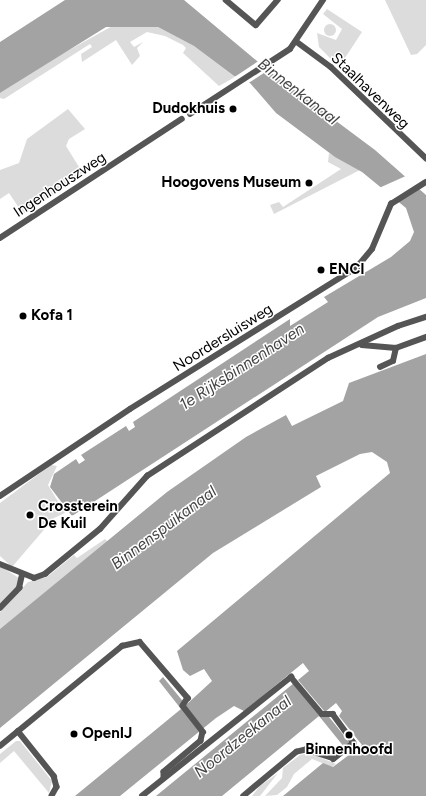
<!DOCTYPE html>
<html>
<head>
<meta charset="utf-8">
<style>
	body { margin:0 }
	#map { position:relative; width:426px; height:796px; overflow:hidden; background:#fff; font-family:Figtree,sans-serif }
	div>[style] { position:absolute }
	.green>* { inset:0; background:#dcdcdc }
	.round { border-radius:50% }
	.water>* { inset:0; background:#a3a3a3 }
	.pier>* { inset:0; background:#fff }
	.minor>* { height:5.5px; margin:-2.75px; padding:0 2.75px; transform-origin:2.75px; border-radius:2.75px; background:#555 }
	.dots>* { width:11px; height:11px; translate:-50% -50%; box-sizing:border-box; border:2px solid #fff; border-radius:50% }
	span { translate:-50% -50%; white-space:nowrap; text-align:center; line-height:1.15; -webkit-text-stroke:3px #fff; paint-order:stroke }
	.street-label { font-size:15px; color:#000 }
	.poi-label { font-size:15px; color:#000; font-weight:700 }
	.right { translate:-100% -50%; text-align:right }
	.left { translate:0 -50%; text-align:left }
	.water-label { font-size:16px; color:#444; font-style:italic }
</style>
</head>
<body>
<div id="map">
	<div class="green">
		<i style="clip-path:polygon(385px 0,426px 0,426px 45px,417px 54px,411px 55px)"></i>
		<i style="clip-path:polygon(327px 9px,362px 32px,339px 67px,319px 47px,317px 33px,336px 40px,342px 29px,323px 14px)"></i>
		<i style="clip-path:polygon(116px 24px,158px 27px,194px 46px,235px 77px,219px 86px,183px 53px,186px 48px,183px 45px,165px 36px,147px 32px,130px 42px,134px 47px,143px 42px,137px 48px,140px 56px,132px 65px,116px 40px,82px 62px,81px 54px,92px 47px,90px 44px,4px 99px,0 98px,0 93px,62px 54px)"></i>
		<i class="round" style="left:324px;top:24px;width:12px;height:12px"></i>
		<i style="clip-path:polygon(68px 109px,85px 129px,69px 139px,66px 146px,84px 175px,23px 214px,9px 193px,0 199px,0 170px,19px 163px,27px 139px)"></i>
		<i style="clip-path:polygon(329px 153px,360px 170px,274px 214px,270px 205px,279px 202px,283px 207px,341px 169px,328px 162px)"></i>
		<i style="clip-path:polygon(51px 465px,57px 466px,48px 485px,65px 513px,54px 518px,12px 567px,0 556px,0 503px)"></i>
		<i style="clip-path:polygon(105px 539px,108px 542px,0 629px,0 612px,28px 582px,47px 577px,74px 555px,77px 558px)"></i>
		<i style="clip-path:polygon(0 566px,19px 578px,18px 588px,0 605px)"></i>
		<i style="clip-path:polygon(16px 741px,20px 741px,52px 781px,49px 793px,14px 751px,0 763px,0 754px)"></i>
		<i style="clip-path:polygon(309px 753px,336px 764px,332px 767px,312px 759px,294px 774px,287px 787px,277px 795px,265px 796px,282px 778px,283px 768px,300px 755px)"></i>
		<i style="clip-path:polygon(278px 773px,260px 796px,252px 796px,260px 786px)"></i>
	</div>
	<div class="water">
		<i style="clip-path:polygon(65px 0,184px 0,269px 71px,375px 150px,426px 195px,426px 298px,378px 317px,72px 516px,50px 487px,54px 474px,76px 459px,79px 464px,85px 460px,81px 455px,126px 426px,129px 431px,135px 427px,133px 422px,290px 319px,290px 326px,328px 302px,324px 297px,391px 257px,410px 241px,414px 232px,406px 208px,362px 172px,335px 157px,276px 113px,250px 83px,234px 76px,194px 46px,158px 27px,106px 27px,0 93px,0 42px)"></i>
		<i style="clip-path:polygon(426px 354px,426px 796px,283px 796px,323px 763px,333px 767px,362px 745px,339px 716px,342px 711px,336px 703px,325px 712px,354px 748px,349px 753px,319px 716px,222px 796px,156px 796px,294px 683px,320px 716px,325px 712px,298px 680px,309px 671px,303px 663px,244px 711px,234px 706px,216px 718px,120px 796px,75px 796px,181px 709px,159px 681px,163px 677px,186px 705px,212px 681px,204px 669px,190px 676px,183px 670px,177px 651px,390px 473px,387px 462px,372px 452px,360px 454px,316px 476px,321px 487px,213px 553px,0 728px,0 629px,167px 492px,246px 437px,286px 415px,292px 426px,343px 401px,349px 383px)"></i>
	</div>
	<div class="pier">
		<i style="clip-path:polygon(260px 60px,270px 69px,247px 84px,233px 78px)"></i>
		<i style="clip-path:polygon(408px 175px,419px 187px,396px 202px,379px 188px)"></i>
	</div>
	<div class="minor">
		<i style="left:226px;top:0;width:39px;rotate:40deg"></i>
		<i style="left:256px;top:25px;width:33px;rotate:-49deg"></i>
		<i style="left:297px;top:42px;width:42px;rotate:36.3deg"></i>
		<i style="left:331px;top:67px;width:132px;rotate:43.8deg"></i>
		<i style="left:190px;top:114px;width:119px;rotate:-33deg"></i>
		<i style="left:290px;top:49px;width:59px;rotate:-56deg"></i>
		<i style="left:0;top:238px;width:217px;rotate:-33.2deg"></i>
		<i style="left:362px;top:345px;width:34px;rotate:5deg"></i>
		<i style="left:396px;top:348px;width:32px;rotate:-20deg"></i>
		<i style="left:380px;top:367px;width:14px;rotate:-25deg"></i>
		<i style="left:393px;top:361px;width:13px;rotate:-77deg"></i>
		<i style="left:0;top:496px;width:156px;rotate:-33.8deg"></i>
		<i style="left:130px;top:409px;width:268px;rotate:-32deg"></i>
		<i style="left:357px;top:267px;width:23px;rotate:-50deg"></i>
		<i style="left:372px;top:249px;width:49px;rotate:-67.1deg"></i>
		<i style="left:391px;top:204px;width:41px;rotate:-32.2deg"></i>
		<i style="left:0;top:564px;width:37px;rotate:22deg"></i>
		<i style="left:34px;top:578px;width:12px;rotate:-20deg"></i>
		<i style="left:45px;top:574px;width:71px;rotate:-39.3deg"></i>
		<i style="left:100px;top:529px;width:71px;rotate:-48.4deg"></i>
		<i style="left:147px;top:476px;width:216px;rotate:-33.1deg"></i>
		<i style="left:328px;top:358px;width:77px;rotate:-24.6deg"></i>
		<i style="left:398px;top:326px;width:29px;rotate:-18deg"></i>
		<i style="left:0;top:608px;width:28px;rotate:-46deg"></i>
		<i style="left:19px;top:588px;width:13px;rotate:-77deg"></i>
		<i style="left:18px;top:731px;width:58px;rotate:51.3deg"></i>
		<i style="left:54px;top:776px;width:11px;rotate:75deg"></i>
		<i style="left:57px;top:787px;width:10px;rotate:119deg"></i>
		<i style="left:0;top:746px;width:158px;rotate:-39.3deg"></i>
		<i style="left:122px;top:646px;width:18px;rotate:-13deg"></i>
		<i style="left:140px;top:642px;width:74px;rotate:49.4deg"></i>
		<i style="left:188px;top:698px;width:9px;rotate:122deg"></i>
		<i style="left:183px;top:706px;width:33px;rotate:52deg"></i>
		<i style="left:203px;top:732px;width:9px;rotate:103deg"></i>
		<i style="left:201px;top:741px;width:48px;rotate:140deg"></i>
		<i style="left:164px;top:772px;width:6px;rotate:90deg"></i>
		<i style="left:142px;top:796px;width:191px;rotate:-38.6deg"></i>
		<i style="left:291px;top:677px;width:48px;rotate:50deg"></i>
		<i style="left:322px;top:714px;width:11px"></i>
		<i style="left:333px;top:714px;width:36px;rotate:54deg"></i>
		<i style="left:354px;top:743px;width:26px;rotate:141deg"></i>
		<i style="left:334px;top:759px;width:29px;rotate:-162deg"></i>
		<i style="left:306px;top:750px;width:9px;rotate:167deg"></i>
		<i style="left:297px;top:752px;width:69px;rotate:140.3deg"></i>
	</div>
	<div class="dots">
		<i style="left:233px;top:109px;background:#000"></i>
		<i style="left:309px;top:183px;background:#000"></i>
		<i style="left:321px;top:270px;background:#000"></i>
		<i style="left:23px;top:316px;background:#000"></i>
		<i style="left:30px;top:515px;background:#000"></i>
		<i style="left:74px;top:734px;background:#000"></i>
		<i style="left:349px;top:735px;background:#000"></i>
	</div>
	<div class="street-label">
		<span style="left:370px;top:91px;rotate:44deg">Staalhavenweg</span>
		<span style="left:60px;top:185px;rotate:-33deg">Ingenhouszweg</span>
		<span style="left:223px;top:338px;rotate:-32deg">Noordersluisweg</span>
	</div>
	<div class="poi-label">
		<span class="right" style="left:225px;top:109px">Dudokhuis</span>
		<span class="right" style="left:301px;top:183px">Hoogovens Museum</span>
		<span class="left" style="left:329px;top:270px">ENCI</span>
		<span class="left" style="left:31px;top:316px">Kofa 1</span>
		<span class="left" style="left:38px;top:515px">Crossterein<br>De Kuil</span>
		<span class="left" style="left:82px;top:734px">OpenIJ</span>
		<span style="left:349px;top:750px">Binnenhoofd</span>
	</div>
	<div class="water-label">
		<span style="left:298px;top:92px;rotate:38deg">Binnenkanaal</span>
		<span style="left:242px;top:367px;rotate:-33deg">1e Rijksbinnenhaven</span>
		<span style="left:164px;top:528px;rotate:-37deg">Binnenspuikanaal</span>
		<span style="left:243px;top:737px;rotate:-39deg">Noordzeekanaal</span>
	</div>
</div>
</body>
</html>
